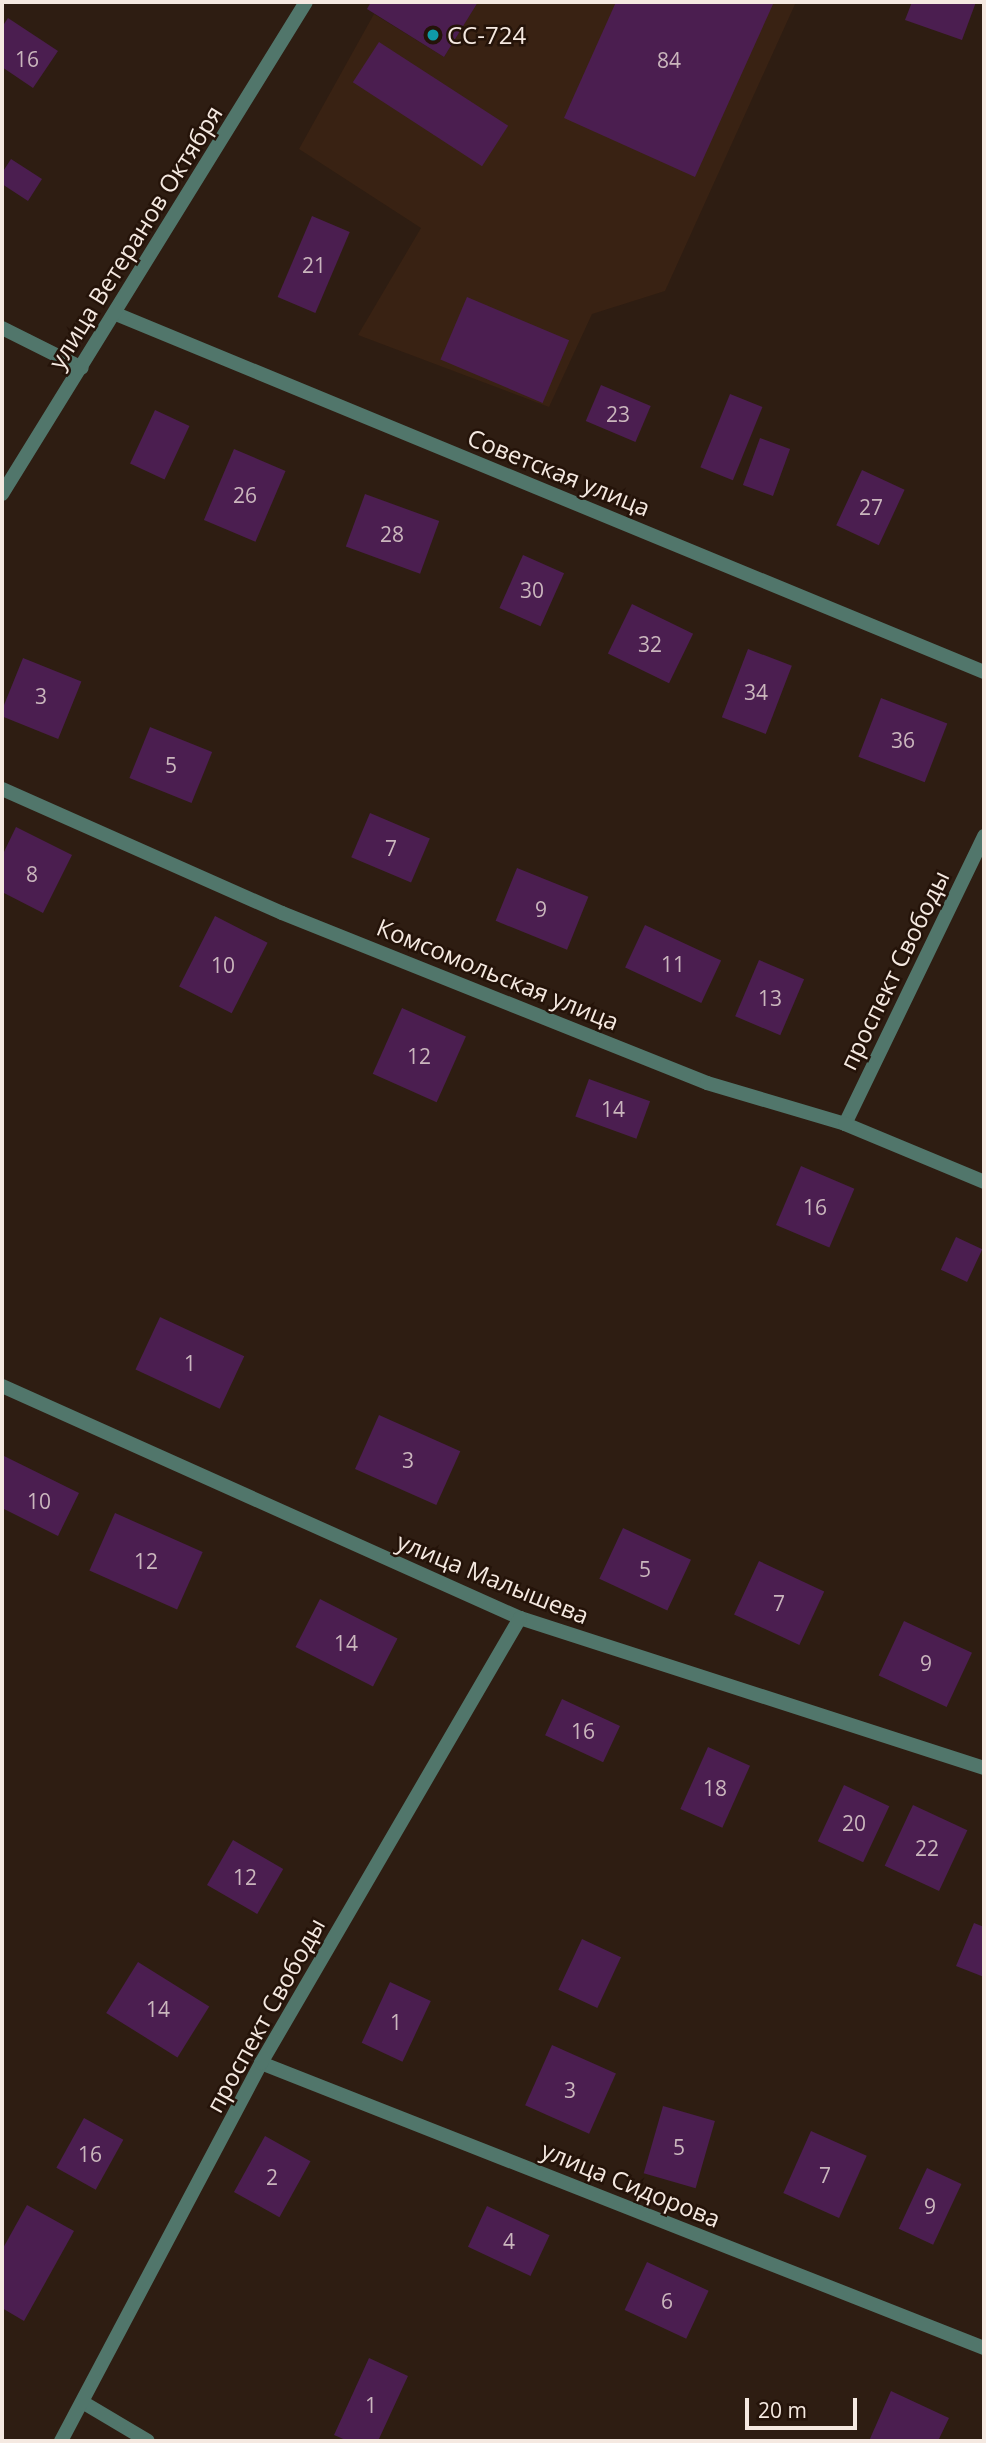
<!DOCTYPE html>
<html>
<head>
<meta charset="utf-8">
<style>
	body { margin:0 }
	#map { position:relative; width:986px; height:2443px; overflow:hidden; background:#2e1d12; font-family:"Open Sans",sans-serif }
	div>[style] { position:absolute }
	.built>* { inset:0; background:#392213 }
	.building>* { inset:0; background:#4b1e50; transform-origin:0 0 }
	.service>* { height:14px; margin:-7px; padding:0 7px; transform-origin:7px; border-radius:7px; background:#51766b }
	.minor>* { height:14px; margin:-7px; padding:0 7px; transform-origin:7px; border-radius:7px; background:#51766b }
	.tertiary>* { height:14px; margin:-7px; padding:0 7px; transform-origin:7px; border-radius:7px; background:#51766b }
	.dots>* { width:19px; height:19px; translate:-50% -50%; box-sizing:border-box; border:4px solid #241309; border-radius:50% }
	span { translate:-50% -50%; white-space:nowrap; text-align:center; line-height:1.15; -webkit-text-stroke:5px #241309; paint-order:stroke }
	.number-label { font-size:21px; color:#cab6bd }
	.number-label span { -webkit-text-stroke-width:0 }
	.poi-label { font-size:24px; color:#f5e9e1 }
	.left { translate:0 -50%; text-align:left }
	.street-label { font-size:24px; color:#f5e9e1 }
	.frame { position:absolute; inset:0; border:4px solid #f5e9e1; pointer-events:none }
	.scale { position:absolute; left:745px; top:2398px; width:112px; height:32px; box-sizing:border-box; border:4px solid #f5e9e1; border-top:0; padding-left:9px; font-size:21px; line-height:24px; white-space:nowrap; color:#f5e9e1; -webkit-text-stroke:5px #241309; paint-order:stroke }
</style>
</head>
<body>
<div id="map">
	<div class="built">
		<i style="clip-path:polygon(478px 2px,796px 2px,665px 291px,592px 314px,549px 407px,358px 335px,421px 228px,299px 149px,374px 14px,444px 57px)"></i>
	</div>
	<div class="building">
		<i style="clip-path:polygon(371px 2px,478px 2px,444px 57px,367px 9px)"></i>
		<i style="clip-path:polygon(616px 2px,774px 2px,695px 177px,564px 118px)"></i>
		<i style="clip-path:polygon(912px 2px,976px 2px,962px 40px,905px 20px)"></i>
		<i style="clip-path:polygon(8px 18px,58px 51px,33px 88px,2px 67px,2px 27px)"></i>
		<i style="left:379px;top:42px;width:154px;height:48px;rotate:33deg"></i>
		<i style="clip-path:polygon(11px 159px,42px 179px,28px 201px,2px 184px,2px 173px)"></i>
		<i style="left:312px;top:216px;width:41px;height:88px;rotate:23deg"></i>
		<i style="left:467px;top:297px;width:111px;height:68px;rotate:23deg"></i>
		<i style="left:601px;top:385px;width:54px;height:39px;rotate:23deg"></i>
		<i style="left:730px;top:394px;width:35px;height:79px;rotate:22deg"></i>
		<i style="left:155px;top:410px;width:38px;height:59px;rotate:25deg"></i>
		<i style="left:760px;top:438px;width:32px;height:50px;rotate:20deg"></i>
		<i style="left:234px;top:449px;width:56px;height:77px;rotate:23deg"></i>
		<i style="left:862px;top:470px;width:47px;height:61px;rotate:25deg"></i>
		<i style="left:365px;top:494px;width:79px;height:56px;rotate:20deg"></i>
		<i style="left:523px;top:555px;width:45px;height:58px;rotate:24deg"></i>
		<i style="left:632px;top:604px;width:68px;height:55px;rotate:26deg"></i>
		<i style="left:748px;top:649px;width:47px;height:73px;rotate:21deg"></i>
		<i style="left:23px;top:658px;width:63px;height:62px;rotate:22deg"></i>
		<i style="left:881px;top:698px;width:71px;height:63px;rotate:21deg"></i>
		<i style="left:150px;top:727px;width:67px;height:55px;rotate:22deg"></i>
		<i style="left:370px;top:813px;width:65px;height:48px;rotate:23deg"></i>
		<i style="clip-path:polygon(16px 827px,72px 855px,43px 913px,2px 892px,2px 856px)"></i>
		<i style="left:517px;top:868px;width:77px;height:57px;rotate:22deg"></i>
		<i style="left:215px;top:916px;width:59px;height:79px;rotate:27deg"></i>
		<i style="left:645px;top:925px;width:84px;height:47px;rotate:25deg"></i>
		<i style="left:759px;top:960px;width:49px;height:61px;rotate:23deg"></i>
		<i style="left:402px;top:1008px;width:70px;height:72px;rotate:24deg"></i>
		<i style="left:589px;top:1079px;width:65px;height:40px;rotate:20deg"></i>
		<i style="left:801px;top:1166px;width:58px;height:64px;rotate:23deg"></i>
		<i style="left:956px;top:1237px;width:29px;height:36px;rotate:25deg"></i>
		<i style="left:160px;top:1317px;width:93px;height:58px;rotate:25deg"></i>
		<i style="left:379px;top:1415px;width:89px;height:59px;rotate:24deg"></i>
		<i style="clip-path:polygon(2px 1455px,79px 1493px,58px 1536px,2px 1508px)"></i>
		<i style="left:115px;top:1513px;width:96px;height:63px;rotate:24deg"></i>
		<i style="left:623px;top:1528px;width:75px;height:56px;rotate:25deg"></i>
		<i style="left:759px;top:1561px;width:72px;height:59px;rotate:25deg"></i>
		<i style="left:320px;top:1599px;width:87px;height:54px;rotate:27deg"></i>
		<i style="left:904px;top:1621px;width:75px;height:60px;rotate:25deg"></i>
		<i style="left:562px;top:1699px;width:64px;height:40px;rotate:25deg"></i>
		<i style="left:708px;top:1747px;width:46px;height:68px;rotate:24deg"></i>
		<i style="left:844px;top:1785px;width:50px;height:62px;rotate:25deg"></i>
		<i style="left:913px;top:1805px;width:60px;height:67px;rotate:25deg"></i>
		<i style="left:233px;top:1840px;width:58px;height:52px;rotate:30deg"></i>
		<i style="clip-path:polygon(974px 1923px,984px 1927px,984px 1977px,956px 1966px)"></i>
		<i style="left:582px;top:1939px;width:43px;height:56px;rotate:25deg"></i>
		<i style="left:138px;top:1962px;width:84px;height:60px;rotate:32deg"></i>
		<i style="left:390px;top:1982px;width:45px;height:67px;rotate:25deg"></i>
		<i style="left:552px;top:2045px;width:70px;height:66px;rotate:24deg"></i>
		<i style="left:663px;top:2106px;width:54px;height:70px;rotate:16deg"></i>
		<i style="left:84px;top:2118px;width:45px;height:57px;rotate:29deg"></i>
		<i style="left:811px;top:2131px;width:61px;height:68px;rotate:24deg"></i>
		<i style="left:265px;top:2136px;width:52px;height:64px;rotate:29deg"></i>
		<i style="left:927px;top:2168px;width:38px;height:67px;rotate:25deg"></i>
		<i style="clip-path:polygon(27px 2205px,74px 2231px,24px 2321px,2px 2308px,2px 2250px)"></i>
		<i style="left:487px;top:2206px;width:69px;height:45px;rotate:25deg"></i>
		<i style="left:647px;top:2262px;width:68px;height:53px;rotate:25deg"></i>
		<i style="clip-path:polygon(369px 2358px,408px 2376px,378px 2441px,348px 2441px,334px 2435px)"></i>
		<i style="clip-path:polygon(891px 2391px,949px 2418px,938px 2441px,869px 2441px)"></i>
	</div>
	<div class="service">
		<i style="left:845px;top:1124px;width:320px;rotate:-64.2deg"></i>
	</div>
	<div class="minor">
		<i style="left:2px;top:328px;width:89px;rotate:26.6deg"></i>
		<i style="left:2px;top:789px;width:306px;rotate:23.9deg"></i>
		<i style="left:282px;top:913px;width:458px;rotate:21.8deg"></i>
		<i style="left:707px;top:1083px;width:144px;rotate:16.5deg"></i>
		<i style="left:845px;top:1124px;width:151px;rotate:22.6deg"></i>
		<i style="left:2px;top:1386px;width:568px;rotate:24.13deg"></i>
		<i style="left:520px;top:1618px;width:488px;rotate:17.9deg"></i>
		<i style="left:261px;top:2063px;width:777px;rotate:21.51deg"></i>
		<i style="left:84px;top:2403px;width:74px;rotate:30.7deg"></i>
	</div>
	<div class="tertiary">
		<i style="left:116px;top:314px;width:939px;rotate:22.41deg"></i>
		<i style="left:2px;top:494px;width:578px;rotate:-58.29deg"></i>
		<i style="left:61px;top:2441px;width:428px;rotate:-62.1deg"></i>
		<i style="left:261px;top:2063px;width:515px;rotate:-59.8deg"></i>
	</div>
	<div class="dots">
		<i style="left:433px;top:35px;background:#0f9aa8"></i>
	</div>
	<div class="number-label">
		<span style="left:27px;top:59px">16</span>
		<span style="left:669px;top:60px">84</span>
		<span style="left:314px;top:265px">21</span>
		<span style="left:618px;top:414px">23</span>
		<span style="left:245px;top:495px">26</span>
		<span style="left:871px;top:507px">27</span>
		<span style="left:392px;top:534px">28</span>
		<span style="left:532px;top:590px">30</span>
		<span style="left:650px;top:644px">32</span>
		<span style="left:756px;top:692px">34</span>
		<span style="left:41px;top:696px">3</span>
		<span style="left:903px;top:740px">36</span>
		<span style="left:171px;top:765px">5</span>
		<span style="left:391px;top:848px">7</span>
		<span style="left:32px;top:874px">8</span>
		<span style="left:541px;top:909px">9</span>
		<span style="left:673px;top:964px">11</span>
		<span style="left:223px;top:965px">10</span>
		<span style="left:770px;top:998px">13</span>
		<span style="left:419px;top:1056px">12</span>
		<span style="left:613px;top:1109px">14</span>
		<span style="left:815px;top:1207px">16</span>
		<span style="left:190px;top:1363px">1</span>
		<span style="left:408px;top:1460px">3</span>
		<span style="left:39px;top:1501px">10</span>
		<span style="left:146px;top:1561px">12</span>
		<span style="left:645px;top:1569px">5</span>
		<span style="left:779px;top:1603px">7</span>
		<span style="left:346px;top:1643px">14</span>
		<span style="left:926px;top:1663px">9</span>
		<span style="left:583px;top:1731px">16</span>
		<span style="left:715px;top:1788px">18</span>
		<span style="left:854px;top:1823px">20</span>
		<span style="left:927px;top:1848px">22</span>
		<span style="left:245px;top:1877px">12</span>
		<span style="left:158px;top:2009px">14</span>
		<span style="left:396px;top:2022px">1</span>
		<span style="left:570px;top:2090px">3</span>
		<span style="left:679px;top:2147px">5</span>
		<span style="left:90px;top:2154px">16</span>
		<span style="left:825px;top:2175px">7</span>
		<span style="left:272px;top:2177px">2</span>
		<span style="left:930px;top:2206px">9</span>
		<span style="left:509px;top:2241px">4</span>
		<span style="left:667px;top:2301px">6</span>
		<span style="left:371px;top:2405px">1</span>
	</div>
	<div class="poi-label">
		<span class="left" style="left:447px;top:35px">СС-724</span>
	</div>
	<div class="street-label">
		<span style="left:135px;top:237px;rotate:-58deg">улица Ветеранов Октября</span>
		<span style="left:559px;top:472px;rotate:22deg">Советская улица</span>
		<span style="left:894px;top:970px;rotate:-64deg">проспект Свободы</span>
		<span style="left:498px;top:974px;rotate:22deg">Комсомольская улица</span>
		<span style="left:493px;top:1578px;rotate:22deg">улица Малышева</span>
		<span style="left:265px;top:2015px;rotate:-61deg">проспект Свободы</span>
		<span style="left:631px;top:2184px;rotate:22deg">улица Сидорова</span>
	</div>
	<div class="frame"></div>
	<div class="scale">20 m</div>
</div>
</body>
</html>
